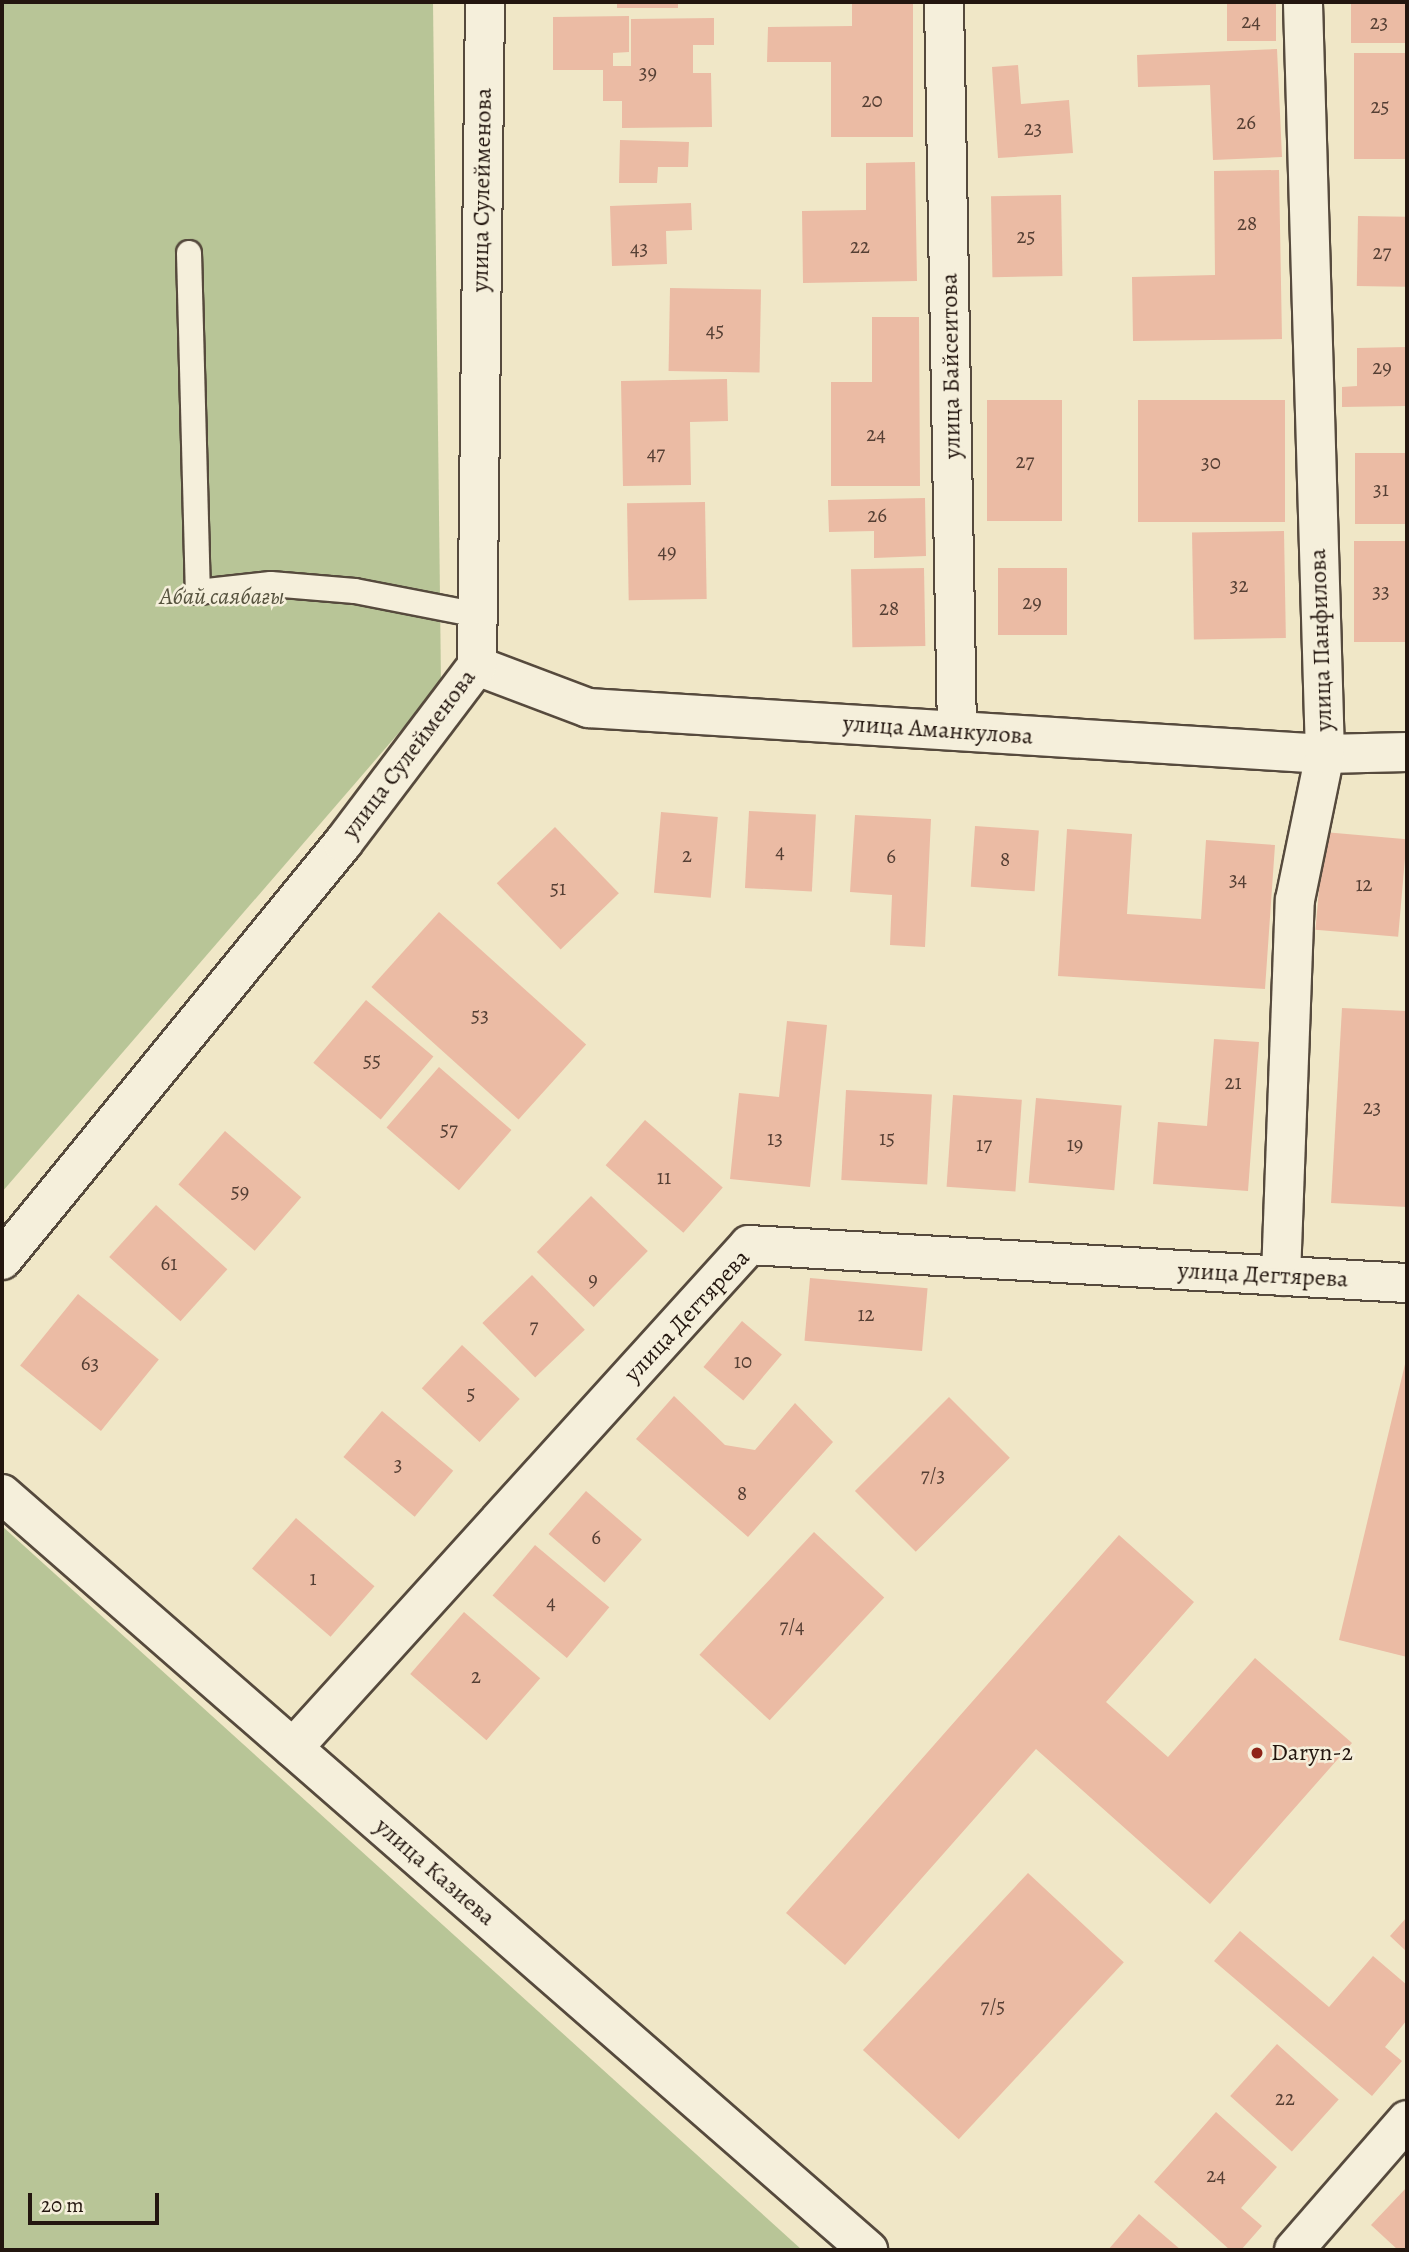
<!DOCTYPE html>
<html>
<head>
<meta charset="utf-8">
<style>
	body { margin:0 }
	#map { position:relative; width:1409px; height:2252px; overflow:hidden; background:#f0e7c7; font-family:Alegreya,serif }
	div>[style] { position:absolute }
	.green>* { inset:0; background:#b8c597 }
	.building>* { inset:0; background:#ebbba4; transform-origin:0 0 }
	.roads { filter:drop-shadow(2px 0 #564a3d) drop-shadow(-2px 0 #564a3d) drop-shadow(0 2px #564a3d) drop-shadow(0 -2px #564a3d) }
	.service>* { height:24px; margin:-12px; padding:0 12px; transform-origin:12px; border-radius:12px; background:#f5efdb }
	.minor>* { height:38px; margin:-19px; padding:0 19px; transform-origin:19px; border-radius:19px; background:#f5efdb }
	.dots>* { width:19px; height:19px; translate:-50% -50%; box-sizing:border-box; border:4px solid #f5efdb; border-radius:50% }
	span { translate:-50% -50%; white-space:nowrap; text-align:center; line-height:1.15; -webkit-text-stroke:5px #f5efdb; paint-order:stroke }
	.number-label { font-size:21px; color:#553f34 }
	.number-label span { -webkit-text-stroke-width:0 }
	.street-label { font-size:24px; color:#23160f }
	.park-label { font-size:24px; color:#57533f; font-style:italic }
	.poi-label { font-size:24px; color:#23160f }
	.left { translate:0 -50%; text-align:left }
	.frame { position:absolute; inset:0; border:4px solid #23160f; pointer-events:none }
	.scale { position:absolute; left:28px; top:2193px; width:131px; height:32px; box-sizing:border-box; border:4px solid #23160f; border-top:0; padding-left:9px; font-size:21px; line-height:24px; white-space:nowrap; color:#23160f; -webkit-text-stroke:5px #f5efdb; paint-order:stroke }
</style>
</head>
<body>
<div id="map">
	<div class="green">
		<i style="clip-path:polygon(2px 2px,433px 2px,441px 684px,2px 1192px)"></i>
		<i style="clip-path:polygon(2px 1526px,802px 2250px,2px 2250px)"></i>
	</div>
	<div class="building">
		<i style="left:617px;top:2px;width:61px;height:6px"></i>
		<i style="clip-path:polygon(852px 2px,913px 2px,913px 137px,831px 137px,831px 62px,767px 62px,768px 27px,852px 26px)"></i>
		<i style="left:1227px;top:2px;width:49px;height:39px"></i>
		<i style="left:1351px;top:2px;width:56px;height:41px"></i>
		<i style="clip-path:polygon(629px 16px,629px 52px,613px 53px,613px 66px,631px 66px,631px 19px,714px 18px,714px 45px,693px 45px,693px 73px,711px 73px,712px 127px,622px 128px,622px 101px,603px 101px,603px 70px,553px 70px,553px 17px)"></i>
		<i style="clip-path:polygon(1277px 49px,1282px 157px,1213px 160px,1210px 85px,1138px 87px,1137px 55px)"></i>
		<i style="left:1354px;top:53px;width:53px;height:106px"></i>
		<i style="clip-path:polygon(1018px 65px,1021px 104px,1069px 100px,1073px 153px,998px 158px,992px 67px)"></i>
		<i style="clip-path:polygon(620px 140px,689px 142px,688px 167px,658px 167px,657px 183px,619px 183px)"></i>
		<i style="clip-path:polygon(915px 162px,917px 281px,803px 283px,802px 211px,866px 210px,866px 163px)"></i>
		<i style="clip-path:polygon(1279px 170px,1282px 339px,1133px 341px,1132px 277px,1215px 275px,1214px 171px)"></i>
		<i style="left:1061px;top:195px;width:81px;height:70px;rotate:89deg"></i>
		<i style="clip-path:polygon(691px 203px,692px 230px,666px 231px,667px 264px,612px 266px,610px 206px)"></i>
		<i style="left:1358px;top:216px;width:49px;height:70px;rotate:1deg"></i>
		<i style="left:670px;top:288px;width:91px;height:83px;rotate:1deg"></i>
		<i style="clip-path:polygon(872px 317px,919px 317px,920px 486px,831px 486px,831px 382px,872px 382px)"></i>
		<i style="clip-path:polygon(1407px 347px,1407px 406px,1342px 407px,1342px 387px,1357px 386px,1357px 348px)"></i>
		<i style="clip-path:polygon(727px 379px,728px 421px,690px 422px,691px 485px,623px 486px,621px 381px)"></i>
		<i style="left:1062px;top:400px;width:121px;height:75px;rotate:90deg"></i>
		<i style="left:1285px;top:400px;width:122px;height:147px;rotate:90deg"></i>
		<i style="left:1355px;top:453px;width:52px;height:71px"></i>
		<i style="clip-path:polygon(925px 498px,926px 556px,874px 558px,874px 531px,829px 532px,828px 500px)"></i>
		<i style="left:705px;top:502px;width:97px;height:78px;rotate:89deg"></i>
		<i style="left:1284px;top:531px;width:107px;height:92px;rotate:89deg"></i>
		<i style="left:1354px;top:541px;width:53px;height:101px"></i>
		<i style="left:924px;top:568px;width:78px;height:73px;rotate:89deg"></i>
		<i style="left:998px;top:568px;width:69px;height:67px"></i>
		<i style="left:749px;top:811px;width:67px;height:77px;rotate:3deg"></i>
		<i style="left:661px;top:812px;width:57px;height:81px;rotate:5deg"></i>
		<i style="clip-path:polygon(855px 815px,931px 819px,925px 947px,890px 945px,892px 895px,850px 892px)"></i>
		<i style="left:975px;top:826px;width:64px;height:61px;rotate:4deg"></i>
		<i style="left:555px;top:827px;width:92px;height:81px;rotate:46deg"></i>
		<i style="clip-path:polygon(1067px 829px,1132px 834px,1127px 914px,1201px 919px,1206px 840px,1275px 845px,1265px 989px,1058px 976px)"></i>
		<i style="left:1324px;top:832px;width:83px;height:98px;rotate:5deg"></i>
		<i style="left:439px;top:912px;width:198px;height:101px;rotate:42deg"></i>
		<i style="left:366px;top:1000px;width:88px;height:82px;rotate:40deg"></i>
		<i style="clip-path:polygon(1342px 1008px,1407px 1011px,1407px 1207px,1331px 1203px)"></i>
		<i style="clip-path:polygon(787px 1021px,827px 1025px,810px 1187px,730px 1179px,739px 1093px,779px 1097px)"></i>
		<i style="clip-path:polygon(1214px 1039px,1259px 1042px,1248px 1191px,1153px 1184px,1158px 1122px,1207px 1126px)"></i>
		<i style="left:439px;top:1067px;width:96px;height:80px;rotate:41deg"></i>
		<i style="left:846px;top:1090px;width:86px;height:90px;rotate:3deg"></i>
		<i style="left:953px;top:1095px;width:69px;height:92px;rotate:4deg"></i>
		<i style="left:1036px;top:1098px;width:86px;height:85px;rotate:5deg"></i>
		<i style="left:645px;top:1120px;width:103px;height:60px;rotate:41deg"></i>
		<i style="left:225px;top:1131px;width:101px;height:71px;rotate:41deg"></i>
		<i style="left:591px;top:1196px;width:79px;height:78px;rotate:44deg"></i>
		<i style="left:156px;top:1205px;width:96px;height:70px;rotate:42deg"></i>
		<i style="left:532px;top:1275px;width:76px;height:69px;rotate:46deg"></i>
		<i style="left:810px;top:1278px;width:118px;height:63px;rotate:5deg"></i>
		<i style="left:78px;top:1294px;width:104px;height:92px;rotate:39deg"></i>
		<i style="left:742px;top:1321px;width:52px;height:60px;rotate:40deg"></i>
		<i style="left:462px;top:1345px;width:79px;height:59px;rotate:43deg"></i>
		<i style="clip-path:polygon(1406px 1360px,1407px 1360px,1407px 1657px,1339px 1640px)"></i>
		<i style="clip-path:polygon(674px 1396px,725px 1445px,755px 1450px,795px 1403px,833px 1442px,748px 1537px,636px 1439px)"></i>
		<i style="left:949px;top:1397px;width:86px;height:133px;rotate:45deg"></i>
		<i style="left:382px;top:1411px;width:93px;height:60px;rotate:40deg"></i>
		<i style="left:586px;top:1491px;width:74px;height:57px;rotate:41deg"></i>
		<i style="left:296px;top:1518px;width:104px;height:67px;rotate:41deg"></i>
		<i style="left:814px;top:1532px;width:96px;height:168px;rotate:43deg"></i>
		<i style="clip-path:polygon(1119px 1535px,1194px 1602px,1106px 1702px,1168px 1757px,1255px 1658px,1352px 1743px,1210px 1904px,1036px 1749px,845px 1965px,786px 1913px)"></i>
		<i style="left:535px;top:1545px;width:97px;height:66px;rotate:40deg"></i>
		<i style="left:464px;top:1612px;width:101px;height:82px;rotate:41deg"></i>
		<i style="left:1028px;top:1873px;width:131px;height:242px;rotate:43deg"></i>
		<i style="clip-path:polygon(1407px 1917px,1407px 1952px,1390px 1936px)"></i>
		<i style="clip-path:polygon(1240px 1931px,1329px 2007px,1373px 1956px,1407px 1985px,1407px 2020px,1385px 2047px,1402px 2061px,1372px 2096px,1214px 1961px)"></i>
		<i style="left:1277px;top:2044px;width:83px;height:70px;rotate:42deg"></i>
		<i style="clip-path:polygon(1216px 2112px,1277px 2167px,1241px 2208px,1262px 2226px,1241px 2250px,1230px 2250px,1154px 2182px)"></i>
		<i style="clip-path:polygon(1407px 2187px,1407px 2250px,1398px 2250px,1371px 2225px)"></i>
		<i style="clip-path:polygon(1139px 2214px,1181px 2250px,1108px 2250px)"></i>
	</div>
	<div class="roads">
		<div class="service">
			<i style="left:189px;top:253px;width:339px;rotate:88.5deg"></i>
			<i style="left:198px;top:592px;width:73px;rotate:-6.3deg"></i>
			<i style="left:271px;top:584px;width:84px;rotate:4.8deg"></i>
			<i style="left:355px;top:591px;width:125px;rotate:11deg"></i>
		</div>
		<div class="minor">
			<i style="left:944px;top:2px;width:729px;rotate:88.98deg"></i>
			<i style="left:477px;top:666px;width:119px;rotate:20.7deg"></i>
			<i style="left:588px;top:708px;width:738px;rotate:3.57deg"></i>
			<i style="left:1325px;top:754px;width:82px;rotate:-1.4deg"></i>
			<i style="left:2px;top:1260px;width:539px;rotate:-50.73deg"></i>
			<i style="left:343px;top:843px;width:222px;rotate:-52.9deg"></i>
			<i style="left:477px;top:666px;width:664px;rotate:-89.31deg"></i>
			<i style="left:1281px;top:1276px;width:376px;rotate:-87.9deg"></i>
			<i style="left:1295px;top:900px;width:149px;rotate:-78.4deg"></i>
			<i style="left:1325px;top:754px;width:752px;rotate:-91.68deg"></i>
			<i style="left:2px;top:1494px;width:1150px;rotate:41.12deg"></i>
			<i style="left:293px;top:1748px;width:679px;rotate:-47.81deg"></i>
			<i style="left:749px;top:1245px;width:659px;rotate:3.31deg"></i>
			<i style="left:1294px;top:2250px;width:172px;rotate:-49deg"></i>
		</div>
	</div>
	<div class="dots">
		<i style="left:1257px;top:1753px;background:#8f2418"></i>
	</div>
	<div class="number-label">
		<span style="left:1251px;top:21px">24</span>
		<span style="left:1379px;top:22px">23</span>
		<span style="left:648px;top:72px">39</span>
		<span style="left:872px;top:100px">20</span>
		<span style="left:1380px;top:106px">25</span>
		<span style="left:1246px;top:122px">26</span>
		<span style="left:1033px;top:128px">23</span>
		<span style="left:1247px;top:223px">28</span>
		<span style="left:1026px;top:236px">25</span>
		<span style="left:860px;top:246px">22</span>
		<span style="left:639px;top:248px">43</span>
		<span style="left:1382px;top:252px">27</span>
		<span style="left:715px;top:330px">45</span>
		<span style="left:1382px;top:367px">29</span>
		<span style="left:876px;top:434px">24</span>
		<span style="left:656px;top:453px">47</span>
		<span style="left:1025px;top:461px">27</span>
		<span style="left:1211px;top:462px">30</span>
		<span style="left:1381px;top:489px">31</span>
		<span style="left:877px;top:515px">26</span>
		<span style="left:667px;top:551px">49</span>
		<span style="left:1239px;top:585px">32</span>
		<span style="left:1381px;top:591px">33</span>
		<span style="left:1032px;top:602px">29</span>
		<span style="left:889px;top:608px">28</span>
		<span style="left:780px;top:851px">4</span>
		<span style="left:687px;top:855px">2</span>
		<span style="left:891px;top:856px">6</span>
		<span style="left:1005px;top:859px">8</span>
		<span style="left:1238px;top:879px">34</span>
		<span style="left:1364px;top:884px">12</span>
		<span style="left:558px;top:888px">51</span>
		<span style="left:480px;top:1015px">53</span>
		<span style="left:372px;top:1060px">55</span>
		<span style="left:1233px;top:1082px">21</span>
		<span style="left:1372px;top:1107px">23</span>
		<span style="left:449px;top:1129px">57</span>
		<span style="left:775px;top:1138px">13</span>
		<span style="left:887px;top:1138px">15</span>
		<span style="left:984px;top:1144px">17</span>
		<span style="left:1075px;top:1144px">19</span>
		<span style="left:664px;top:1177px">11</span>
		<span style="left:240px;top:1191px">59</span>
		<span style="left:169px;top:1263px">61</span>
		<span style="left:593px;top:1279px">9</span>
		<span style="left:866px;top:1314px">12</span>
		<span style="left:534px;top:1326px">7</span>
		<span style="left:743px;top:1361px">10</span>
		<span style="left:90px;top:1363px">63</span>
		<span style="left:471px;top:1393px">5</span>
		<span style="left:398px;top:1464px">3</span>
		<span style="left:933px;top:1475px">7/3</span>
		<span style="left:742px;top:1493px">8</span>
		<span style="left:596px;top:1537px">6</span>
		<span style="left:313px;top:1578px">1</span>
		<span style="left:551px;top:1602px">4</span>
		<span style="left:792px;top:1626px">7/4</span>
		<span style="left:476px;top:1676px">2</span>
		<span style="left:993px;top:2006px">7/5</span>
		<span style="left:1285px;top:2098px">22</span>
		<span style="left:1216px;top:2175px">24</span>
	</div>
	<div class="street-label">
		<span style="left:482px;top:190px;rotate:-89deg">улица Сулейменова</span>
		<span style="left:951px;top:366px;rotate:-91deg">улица Байсеитова</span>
		<span style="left:1321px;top:640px;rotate:-92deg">улица Панфилова</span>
		<span style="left:938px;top:730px;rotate:4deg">улица Аманкулова</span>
		<span style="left:409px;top:754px;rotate:-53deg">улица Сулейменова</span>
		<span style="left:1263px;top:1275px;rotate:3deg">улица Дегтярева</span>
		<span style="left:687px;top:1316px;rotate:-47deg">улица Дегтярева</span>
		<span style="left:435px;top:1872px;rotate:41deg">улица Казиева</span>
	</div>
	<div class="park-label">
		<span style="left:222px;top:597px">Абай саябағы</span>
	</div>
	<div class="poi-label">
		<span class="left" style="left:1271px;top:1753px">Daryn-2</span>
	</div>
	<div class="frame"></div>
	<div class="scale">20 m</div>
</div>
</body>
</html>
